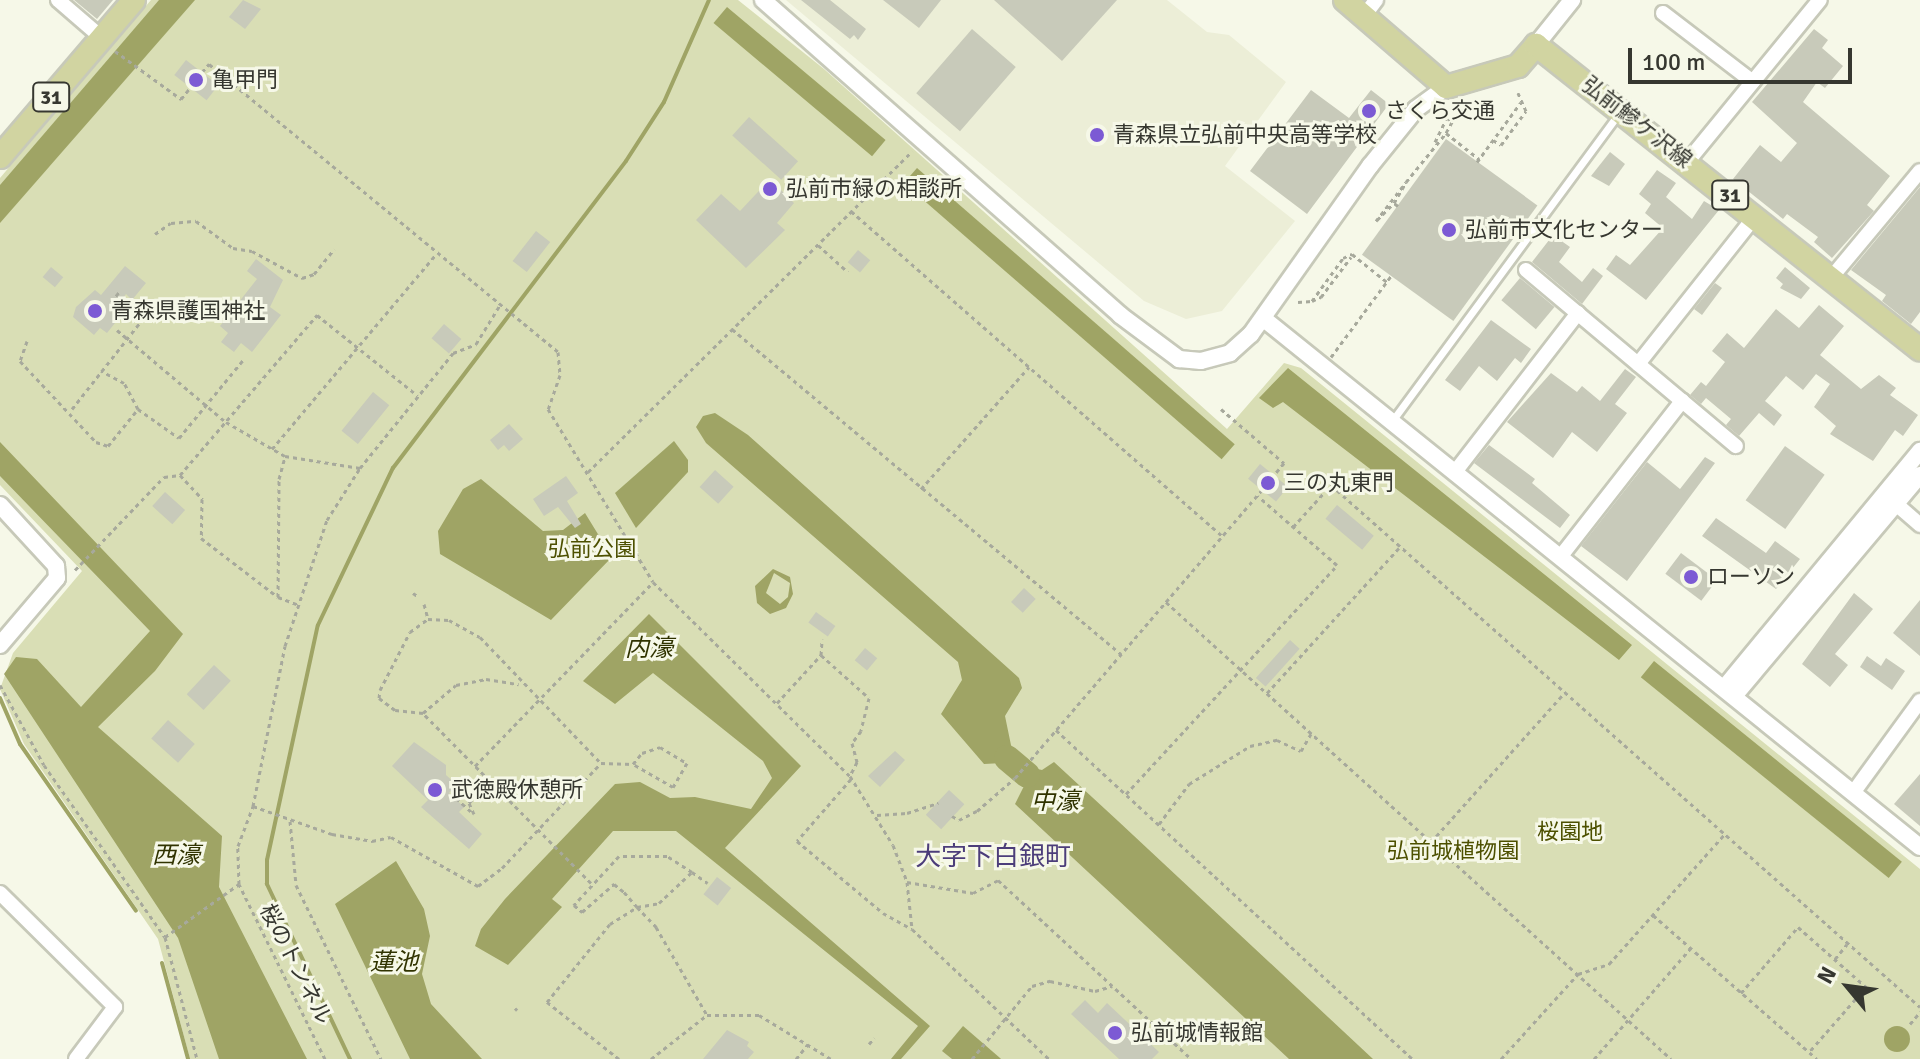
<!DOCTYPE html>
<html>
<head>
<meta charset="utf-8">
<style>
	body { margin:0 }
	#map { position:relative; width:1920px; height:1059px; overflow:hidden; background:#f6f8e8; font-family:Signika,"Noto Sans JP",sans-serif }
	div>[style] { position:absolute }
	.built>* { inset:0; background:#eceed7 }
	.green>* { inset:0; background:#d9deb5 }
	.water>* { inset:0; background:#9fa465; transform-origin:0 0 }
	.round { border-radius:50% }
	.stream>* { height:4px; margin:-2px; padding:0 2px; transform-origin:2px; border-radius:2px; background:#9fa465 }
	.river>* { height:26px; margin:-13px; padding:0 13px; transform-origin:13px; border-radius:13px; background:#9fa465 }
	.building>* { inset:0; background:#c8caba; transform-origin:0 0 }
	.path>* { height:3px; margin-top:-1.5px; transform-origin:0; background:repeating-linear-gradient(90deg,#a7a99c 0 4px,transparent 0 8px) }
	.roads { filter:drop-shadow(2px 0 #c7c9b9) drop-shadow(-2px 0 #c7c9b9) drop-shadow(0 2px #c7c9b9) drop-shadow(0 -2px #c7c9b9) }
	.service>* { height:7px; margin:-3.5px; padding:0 3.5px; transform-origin:3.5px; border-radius:3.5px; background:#fff }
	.minor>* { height:14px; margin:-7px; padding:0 7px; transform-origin:7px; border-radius:7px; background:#fff }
	.tertiary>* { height:16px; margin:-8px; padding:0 8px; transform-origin:8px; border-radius:8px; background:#fff }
	.primary>* { height:22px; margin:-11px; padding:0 11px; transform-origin:11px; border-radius:11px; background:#d1d4a1 }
	.dots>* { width:22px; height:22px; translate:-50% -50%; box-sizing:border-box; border:4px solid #f6f8e8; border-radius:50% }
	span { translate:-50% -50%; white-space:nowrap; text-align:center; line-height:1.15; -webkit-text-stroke:6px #f6f8e8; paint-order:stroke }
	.shield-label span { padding:2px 6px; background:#f6f8e8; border:2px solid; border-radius:6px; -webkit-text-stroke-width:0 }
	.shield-label { font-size:20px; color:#363730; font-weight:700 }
	.poi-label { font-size:22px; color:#363730 }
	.left { translate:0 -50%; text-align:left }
	.street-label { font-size:22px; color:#363730 }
	.park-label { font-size:22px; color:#4d5000 }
	.water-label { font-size:24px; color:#303300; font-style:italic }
	.quarter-label { font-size:26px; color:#4c3d7a }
	.north { position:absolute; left:1808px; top:947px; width:80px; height:80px; -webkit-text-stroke:6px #f6f8e8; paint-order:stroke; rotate:299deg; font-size:22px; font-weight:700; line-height:32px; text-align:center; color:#363730 }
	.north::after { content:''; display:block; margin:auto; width:28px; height:36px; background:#363730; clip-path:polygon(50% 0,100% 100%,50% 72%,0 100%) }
	.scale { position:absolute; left:1628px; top:48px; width:224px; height:36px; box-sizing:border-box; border:4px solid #363730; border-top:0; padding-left:10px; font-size:24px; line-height:28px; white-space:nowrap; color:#363730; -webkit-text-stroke:6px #f6f8e8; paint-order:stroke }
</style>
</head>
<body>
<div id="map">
	<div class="built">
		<i style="clip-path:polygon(786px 0,1167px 0,1207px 32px,1229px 35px,1286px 82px,1225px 166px,1295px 221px,1222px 311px,1186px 319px,1144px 301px)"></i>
	</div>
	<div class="green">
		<i style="clip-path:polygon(151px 0,738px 0,824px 69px,1227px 429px,1284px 363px,1301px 368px,1920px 869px,1920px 1059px,190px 1059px,158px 939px,24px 744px,0 689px,13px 653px,82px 571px,0 485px,0 178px)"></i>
	</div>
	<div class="water">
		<i style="clip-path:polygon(159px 0,195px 0,0 223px,0 185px)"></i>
		<i style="left:727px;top:7px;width:207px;height:21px;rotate:40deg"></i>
		<i style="left:917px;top:168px;width:421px;height:20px;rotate:41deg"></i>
		<i style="clip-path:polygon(1288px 368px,1632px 645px,1619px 660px,1283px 402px,1273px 408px,1259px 398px)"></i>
		<i style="clip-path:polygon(715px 413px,748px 435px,1019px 678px,1022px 688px,1005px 716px,1012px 750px,1003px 763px,984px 764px,941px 714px,962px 680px,958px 662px,706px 443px,696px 427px,703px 416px)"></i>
		<i style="clip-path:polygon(674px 441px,688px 460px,688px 472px,636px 528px,615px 493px)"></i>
		<i style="clip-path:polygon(0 442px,183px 634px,155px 671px,98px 727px,222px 836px,219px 887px,307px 1059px,219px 1059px,178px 938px,4px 674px,16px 657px,37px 659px,81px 707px,150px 631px,0 476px)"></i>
		<i style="clip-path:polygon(481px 479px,543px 531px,563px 530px,585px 513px,612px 557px,551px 620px,440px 554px,438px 531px,463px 489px)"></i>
		<i style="clip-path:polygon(evenodd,773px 569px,790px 577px,793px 594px,786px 608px,770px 614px,757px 603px,755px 586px,773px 569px,774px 573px,790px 583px,788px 597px,780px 604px,766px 593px,774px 573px)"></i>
		<i style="clip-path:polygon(649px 614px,801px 766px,725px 848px,930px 1026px,901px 1059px,891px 1059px,918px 1026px,676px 831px,613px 831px,552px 899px,562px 907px,508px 965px,475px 946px,481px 929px,505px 899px,615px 784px,640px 782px,670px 798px,695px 797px,751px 809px,772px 778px,763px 761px,653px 673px,615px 704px,583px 681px)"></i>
		<i style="left:1654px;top:661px;width:319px;height:21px;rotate:39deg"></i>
		<i style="clip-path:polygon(1054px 762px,1118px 821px,1373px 1059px,1289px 1059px,1015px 804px,1033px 768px,1042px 770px)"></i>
		<i style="clip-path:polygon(396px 861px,424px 909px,430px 936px,422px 974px,431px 1004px,482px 1059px,410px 1059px,335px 904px)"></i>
		<i class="round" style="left:1884px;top:1026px;width:26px;height:26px"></i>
		<i style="clip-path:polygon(963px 1026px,1000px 1058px,1001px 1059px,952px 1059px,942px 1051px)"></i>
	</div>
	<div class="stream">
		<i style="left:0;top:698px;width:50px;rotate:66.5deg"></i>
		<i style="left:20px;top:744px;width:203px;rotate:55.2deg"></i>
		<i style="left:162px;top:963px;width:99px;rotate:74.8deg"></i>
		<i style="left:350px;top:1059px;width:194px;rotate:-115.4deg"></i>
		<i style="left:267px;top:884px;width:24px;rotate:-90deg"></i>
		<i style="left:267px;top:860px;width:240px;rotate:-77.8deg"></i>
		<i style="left:318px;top:625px;width:174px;rotate:-64.5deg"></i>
		<i style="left:393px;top:468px;width:385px;rotate:-52.8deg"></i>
		<i style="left:626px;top:161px;width:70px;rotate:-57.2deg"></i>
		<i style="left:664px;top:102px;width:111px;rotate:-66.2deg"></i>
	</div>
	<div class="river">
		<i style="left:1007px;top:758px;width:26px;rotate:40deg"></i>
	</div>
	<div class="building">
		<i style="clip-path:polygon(74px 0,113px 0,97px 19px)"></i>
		<i style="clip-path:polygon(243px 0,261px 9px,245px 29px,229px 17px)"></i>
		<i style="clip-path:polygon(801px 0,830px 0,866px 29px,858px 40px,854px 35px,850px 39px)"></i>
		<i style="clip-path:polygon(883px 0,941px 0,919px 28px)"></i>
		<i style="clip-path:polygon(994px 0,1117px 0,1062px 61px)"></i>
		<i style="left:972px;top:29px;width:58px;height:85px;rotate:41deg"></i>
		<i style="clip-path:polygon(1814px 29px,1828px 40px,1822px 48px,1843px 66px,1825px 88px,1817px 82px,1803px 102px,1890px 176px,1867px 205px,1874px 211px,1832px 258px,1814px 242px,1818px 237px,1787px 214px,1783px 219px,1733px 179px,1760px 145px,1781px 162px,1797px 143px,1752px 102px)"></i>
		<i style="left:186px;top:60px;width:41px;height:19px;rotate:38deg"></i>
		<i style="clip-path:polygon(1311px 90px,1349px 118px,1371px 90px,1389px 104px,1307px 214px,1250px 171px)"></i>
		<i style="left:749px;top:117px;width:66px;height:25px;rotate:42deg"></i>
		<i style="left:1446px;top:139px;width:113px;height:143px;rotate:36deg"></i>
		<i style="clip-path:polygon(1610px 152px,1625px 164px,1609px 186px,1591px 176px)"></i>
		<i style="clip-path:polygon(1657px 170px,1676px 183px,1666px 197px,1692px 219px,1704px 201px,1719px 210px,1646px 300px,1606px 269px,1616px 255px,1630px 265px,1663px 228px,1645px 213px,1651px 204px,1639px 194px)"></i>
		<i style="clip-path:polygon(770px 179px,794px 203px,777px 223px,785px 230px,746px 268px,696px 220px,721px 194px,740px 211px)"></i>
		<i style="clip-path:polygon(1920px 187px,1920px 312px,1911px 324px,1882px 301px,1886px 295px,1851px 270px)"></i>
		<i style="left:536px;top:231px;width:18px;height:38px;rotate:38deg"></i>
		<i style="clip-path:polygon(1553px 235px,1570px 247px,1559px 262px,1582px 282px,1593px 268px,1603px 276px,1582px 304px,1532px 262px)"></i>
		<i style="left:858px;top:250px;width:16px;height:16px;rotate:40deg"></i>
		<i style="clip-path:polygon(256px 259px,283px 280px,270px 307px,281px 315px,252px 352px,241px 343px,234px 352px,221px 342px,228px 333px,220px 326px,257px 279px,247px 271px)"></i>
		<i style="clip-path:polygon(125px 266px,146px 283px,132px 300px,126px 294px,112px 313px,119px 318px,107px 333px,100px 328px,94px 335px,73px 317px,76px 307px,95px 290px,101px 295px)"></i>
		<i style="left:51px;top:267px;width:16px;height:13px;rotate:40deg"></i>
		<i style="clip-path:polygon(1785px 267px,1810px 288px,1801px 299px,1780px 288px,1783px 284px,1776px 278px)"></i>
		<i style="left:1520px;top:278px;width:45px;height:29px;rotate:40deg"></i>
		<i style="clip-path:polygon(1715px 283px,1722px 288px,1702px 315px,1694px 309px)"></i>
		<i style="clip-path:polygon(1819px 305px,1844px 326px,1820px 355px,1861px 389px,1879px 375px,1896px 388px,1890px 395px,1918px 415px,1903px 436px,1895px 430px,1873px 461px,1830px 434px,1836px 426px,1814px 407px,1830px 384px,1816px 374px,1803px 390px,1786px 376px,1765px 401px,1782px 415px,1774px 426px,1759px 413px,1739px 436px,1726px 425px,1731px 419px,1706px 398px,1701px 404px,1690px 395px,1701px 382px,1706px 386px,1725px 362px,1712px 351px,1727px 333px,1744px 348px,1776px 309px,1799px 328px)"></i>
		<i style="clip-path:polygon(1491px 320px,1531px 349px,1521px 363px,1515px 358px,1497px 381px,1479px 366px,1460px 391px,1445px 380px)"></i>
		<i style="left:444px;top:324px;width:23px;height:19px;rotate:41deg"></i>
		<i style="clip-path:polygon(1625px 369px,1636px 377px,1615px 404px,1627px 413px,1597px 452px,1572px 432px,1553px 458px,1507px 422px,1551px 373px,1577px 392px,1582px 386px,1600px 401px)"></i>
		<i style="left:373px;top:392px;width:21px;height:50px;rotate:39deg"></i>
		<i style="clip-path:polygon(509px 424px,523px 439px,509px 451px,504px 445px,498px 450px,490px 440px)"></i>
		<i style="clip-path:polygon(1489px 445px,1535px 479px,1532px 483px,1570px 515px,1560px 528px,1474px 463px)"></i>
		<i style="left:1785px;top:446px;width:49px;height:67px;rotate:36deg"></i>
		<i style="clip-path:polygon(1705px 457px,1715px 463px,1627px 581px,1581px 546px,1647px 462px,1680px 489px)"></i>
		<i style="left:1260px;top:464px;width:36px;height:19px;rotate:39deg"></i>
		<i style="left:715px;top:470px;width:25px;height:23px;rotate:42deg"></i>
		<i style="clip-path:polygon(566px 476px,578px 493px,567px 501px,581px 524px,575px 528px,558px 507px,544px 516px,533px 499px)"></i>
		<i style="left:165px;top:492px;width:27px;height:19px;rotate:42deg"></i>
		<i style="left:1337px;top:505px;width:48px;height:18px;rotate:40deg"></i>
		<i style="clip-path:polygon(1716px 518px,1766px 553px,1775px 541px,1800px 559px,1776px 589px,1702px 536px)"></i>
		<i style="left:1681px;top:553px;width:45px;height:26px;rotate:37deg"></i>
		<i style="left:1024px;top:588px;width:16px;height:19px;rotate:43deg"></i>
		<i style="clip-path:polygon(1854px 593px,1873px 609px,1835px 654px,1848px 665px,1830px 687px,1802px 664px)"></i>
		<i style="clip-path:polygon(1920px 600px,1920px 656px,1893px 633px)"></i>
		<i style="left:816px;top:612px;width:24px;height:13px;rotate:36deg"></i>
		<i style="left:1290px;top:640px;width:13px;height:51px;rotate:42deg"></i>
		<i style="left:865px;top:648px;width:16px;height:16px;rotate:40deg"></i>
		<i style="clip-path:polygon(1867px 656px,1881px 666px,1886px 658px,1905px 671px,1892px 690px,1860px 667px)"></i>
		<i style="left:214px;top:665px;width:23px;height:40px;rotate:43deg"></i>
		<i style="left:168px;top:720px;width:36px;height:25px;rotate:42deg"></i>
		<i style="clip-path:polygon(414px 742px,446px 765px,446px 775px,457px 785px,449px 793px,464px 807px,459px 812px,482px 834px,469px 849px,421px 807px,428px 800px,392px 766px)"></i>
		<i style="clip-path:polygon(895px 751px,905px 760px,880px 787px,868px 776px)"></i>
		<i style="clip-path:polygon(1920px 774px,1920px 826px,1894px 804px)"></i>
		<i style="left:949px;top:790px;width:21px;height:34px;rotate:43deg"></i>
		<i style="left:717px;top:877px;width:18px;height:22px;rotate:38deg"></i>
		<i style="clip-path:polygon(1085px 1000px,1098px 1013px,1107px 1003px,1159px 1052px,1152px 1059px,1119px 1059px,1071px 1014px)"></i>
		<i style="clip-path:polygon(727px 1030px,749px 1042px,747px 1046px,754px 1052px,748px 1059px,703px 1059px)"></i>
	</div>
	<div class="path">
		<i style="left:115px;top:51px;width:82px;rotate:36deg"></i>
		<i style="left:181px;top:99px;width:14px;rotate:-51deg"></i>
		<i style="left:202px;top:72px;width:11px;rotate:-49deg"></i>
		<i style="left:209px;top:64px;width:452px;rotate:39.5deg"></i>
		<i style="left:558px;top:352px;width:23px;rotate:85deg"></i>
		<i style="left:560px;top:375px;width:36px;rotate:109deg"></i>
		<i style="left:548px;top:409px;width:202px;rotate:58.7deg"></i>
		<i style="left:653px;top:582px;width:276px;rotate:44.6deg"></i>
		<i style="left:850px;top:776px;width:81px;rotate:58.1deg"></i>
		<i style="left:893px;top:845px;width:40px;rotate:69deg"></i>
		<i style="left:907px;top:882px;width:47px;rotate:83.9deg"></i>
		<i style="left:912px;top:929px;width:189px;rotate:43.5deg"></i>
		<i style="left:1493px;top:140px;width:9px;rotate:32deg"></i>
		<i style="left:1501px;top:145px;width:42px;rotate:-53.7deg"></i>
		<i style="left:1526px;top:111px;width:20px;rotate:-114deg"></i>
		<i style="left:1435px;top:142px;width:28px;rotate:-64deg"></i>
		<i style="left:1447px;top:117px;width:7px;rotate:45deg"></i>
		<i style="left:1452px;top:122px;width:13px;rotate:119deg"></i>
		<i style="left:1477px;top:162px;width:74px;rotate:-53.7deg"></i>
		<i style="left:1398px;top:206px;width:5px;rotate:-143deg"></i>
		<i style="left:1394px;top:203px;width:24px;rotate:-60deg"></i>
		<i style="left:1406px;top:182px;width:63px;rotate:-50.8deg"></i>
		<i style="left:1446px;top:133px;width:42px;rotate:38.2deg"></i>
		<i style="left:851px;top:211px;width:493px;rotate:41.2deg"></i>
		<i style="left:1377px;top:220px;width:24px;rotate:-45deg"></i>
		<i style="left:1376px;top:221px;width:49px;rotate:-52.4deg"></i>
		<i style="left:155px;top:234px;width:19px;rotate:-35deg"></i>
		<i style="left:171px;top:223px;width:25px;rotate:-5deg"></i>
		<i style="left:196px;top:221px;width:46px;rotate:36.1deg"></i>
		<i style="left:233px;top:248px;width:19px;rotate:9deg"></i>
		<i style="left:252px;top:251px;width:57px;rotate:28.4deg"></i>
		<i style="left:302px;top:278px;width:13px;rotate:-18deg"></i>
		<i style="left:314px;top:274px;width:32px;rotate:-51deg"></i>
		<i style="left:818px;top:245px;width:40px;rotate:42deg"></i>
		<i style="left:1352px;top:254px;width:45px;rotate:38.7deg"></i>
		<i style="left:1312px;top:301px;width:10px;rotate:-24deg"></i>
		<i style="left:1321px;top:297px;width:50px;rotate:-53.1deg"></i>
		<i style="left:111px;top:302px;width:14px;rotate:-51deg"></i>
		<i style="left:1298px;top:302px;width:14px;rotate:-4deg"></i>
		<i style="left:1312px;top:301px;width:53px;rotate:-54.2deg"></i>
		<i style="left:1343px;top:258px;width:10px;rotate:-24deg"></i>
		<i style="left:732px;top:329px;width:507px;rotate:39.88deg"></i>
		<i style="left:117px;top:330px;width:143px;rotate:40.2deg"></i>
		<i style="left:226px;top:422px;width:68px;rotate:30deg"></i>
		<i style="left:285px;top:456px;width:76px;rotate:9.1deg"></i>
		<i style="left:27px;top:341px;width:21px;rotate:109deg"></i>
		<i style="left:20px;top:361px;width:111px;rotate:46.8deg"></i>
		<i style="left:96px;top:442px;width:13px;rotate:18deg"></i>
		<i style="left:108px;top:446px;width:48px;rotate:-51deg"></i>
		<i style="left:138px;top:409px;width:30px;rotate:-118deg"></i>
		<i style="left:124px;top:383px;width:26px;rotate:-152deg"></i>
		<i style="left:1331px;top:357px;width:101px;rotate:-53.5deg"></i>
		<i style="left:72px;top:409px;width:120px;rotate:-51.8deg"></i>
		<i style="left:138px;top:409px;width:50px;rotate:35.3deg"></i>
		<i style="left:179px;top:438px;width:101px;rotate:-50.6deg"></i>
		<i style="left:1221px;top:409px;width:83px;rotate:40.6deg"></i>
		<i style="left:1284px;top:463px;width:16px;rotate:130deg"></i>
		<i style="left:272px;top:449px;width:256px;rotate:-49.9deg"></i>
		<i style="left:588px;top:472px;width:456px;rotate:-44.7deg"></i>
		<i style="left:180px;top:475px;width:33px;rotate:47deg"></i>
		<i style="left:202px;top:499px;width:39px;rotate:91deg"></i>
		<i style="left:201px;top:538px;width:97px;rotate:37.5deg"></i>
		<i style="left:278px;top:597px;width:22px;rotate:21deg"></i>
		<i style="left:921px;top:489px;width:163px;rotate:-48.5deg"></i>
		<i style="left:1293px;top:527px;width:57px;rotate:-47.9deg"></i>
		<i style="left:1331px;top:485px;width:787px;rotate:41.55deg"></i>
		<i style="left:75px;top:570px;width:129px;rotate:-46.3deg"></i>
		<i style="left:164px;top:477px;width:16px;rotate:-7deg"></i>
		<i style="left:180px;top:475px;width:211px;rotate:-49.4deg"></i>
		<i style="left:317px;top:315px;width:129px;rotate:38.7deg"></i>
		<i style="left:413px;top:593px;width:7px;rotate:34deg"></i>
		<i style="left:278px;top:597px;width:118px;rotate:-89.5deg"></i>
		<i style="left:279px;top:479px;width:23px;rotate:-75deg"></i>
		<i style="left:1166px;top:602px;width:681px;rotate:42.14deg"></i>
		<i style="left:424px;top:604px;width:16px;rotate:75deg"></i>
		<i style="left:821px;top:655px;width:64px;rotate:41.9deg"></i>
		<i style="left:869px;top:698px;width:34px;rotate:104deg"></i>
		<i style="left:861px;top:731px;width:15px;rotate:127deg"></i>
		<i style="left:852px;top:743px;width:20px;rotate:75deg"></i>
		<i style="left:857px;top:762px;width:16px;rotate:117deg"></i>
		<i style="left:0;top:685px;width:91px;rotate:61.2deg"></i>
		<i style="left:44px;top:765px;width:210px;rotate:54.9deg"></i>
		<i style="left:165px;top:937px;width:126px;rotate:75.3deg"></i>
		<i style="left:1267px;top:693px;width:196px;rotate:-47.7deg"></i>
		<i style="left:777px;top:703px;width:65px;rotate:-47.5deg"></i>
		<i style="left:821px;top:655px;width:16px;rotate:-86deg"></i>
		<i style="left:423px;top:713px;width:43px;rotate:-40.3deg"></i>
		<i style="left:456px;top:685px;width:31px;rotate:-11deg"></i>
		<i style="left:486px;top:679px;width:33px;rotate:9deg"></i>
		<i style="left:1056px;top:730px;width:485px;rotate:42.7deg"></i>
		<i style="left:475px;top:766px;width:256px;rotate:-45.9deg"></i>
		<i style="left:851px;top:779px;width:82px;rotate:131.1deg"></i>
		<i style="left:797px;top:841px;width:112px;rotate:39.9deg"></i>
		<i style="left:883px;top:913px;width:33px;rotate:29deg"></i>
		<i style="left:1126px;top:794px;width:311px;rotate:-47.3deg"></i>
		<i style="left:1337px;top:565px;width:105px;rotate:-138.9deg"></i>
		<i style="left:456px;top:798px;width:24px;rotate:42deg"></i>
		<i style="left:474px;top:814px;width:12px;rotate:-114deg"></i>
		<i style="left:469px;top:803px;width:11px;rotate:-49deg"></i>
		<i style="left:253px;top:806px;width:84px;rotate:19.5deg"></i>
		<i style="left:332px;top:834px;width:41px;rotate:9.9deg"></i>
		<i style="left:372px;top:841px;width:19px;rotate:-12deg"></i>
		<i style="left:391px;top:837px;width:100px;rotate:29.4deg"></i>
		<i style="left:478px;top:886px;width:30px;rotate:-37deg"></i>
		<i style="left:502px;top:868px;width:144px;rotate:-46.7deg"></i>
		<i style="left:877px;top:815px;width:30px;rotate:-4deg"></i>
		<i style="left:907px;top:813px;width:33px;rotate:-18deg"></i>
		<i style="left:952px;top:816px;width:8px;rotate:30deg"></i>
		<i style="left:959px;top:820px;width:20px;rotate:-27deg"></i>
		<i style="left:977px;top:811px;width:50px;rotate:-41deg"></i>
		<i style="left:1015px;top:778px;width:379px;rotate:-49.4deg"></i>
		<i style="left:290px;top:821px;width:64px;rotate:84.6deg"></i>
		<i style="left:296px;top:885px;width:194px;rotate:64deg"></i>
		<i style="left:1159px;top:824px;width:50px;rotate:-53.1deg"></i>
		<i style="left:1189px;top:784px;width:72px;rotate:-31.9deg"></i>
		<i style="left:1250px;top:746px;width:28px;rotate:-13deg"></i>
		<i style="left:1277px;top:740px;width:26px;rotate:25deg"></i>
		<i style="left:1301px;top:751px;width:20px;rotate:-60deg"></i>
		<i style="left:1431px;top:842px;width:200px;rotate:-48.2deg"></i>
		<i style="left:692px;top:872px;width:19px;rotate:35deg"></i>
		<i style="left:907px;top:882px;width:67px;rotate:9.5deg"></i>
		<i style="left:973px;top:893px;width:28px;rotate:-27deg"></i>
		<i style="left:998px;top:880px;width:263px;rotate:42.8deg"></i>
		<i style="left:591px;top:883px;width:239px;rotate:-134.7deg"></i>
		<i style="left:423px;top:713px;width:28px;rotate:-174deg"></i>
		<i style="left:395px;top:710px;width:20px;rotate:-143deg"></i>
		<i style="left:379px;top:698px;width:8px;rotate:-83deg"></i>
		<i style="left:380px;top:690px;width:65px;rotate:-62.7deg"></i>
		<i style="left:410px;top:632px;width:22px;rotate:-36deg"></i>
		<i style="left:428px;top:619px;width:21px;rotate:3deg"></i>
		<i style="left:449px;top:620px;width:35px;rotate:29deg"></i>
		<i style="left:480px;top:637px;width:175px;rotate:46.2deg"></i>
		<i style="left:601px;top:763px;width:32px;rotate:2deg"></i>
		<i style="left:633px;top:764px;width:14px;rotate:-51deg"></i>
		<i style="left:642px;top:753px;width:19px;rotate:-18deg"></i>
		<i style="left:660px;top:747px;width:31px;rotate:31deg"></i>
		<i style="left:687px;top:763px;width:28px;rotate:120deg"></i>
		<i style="left:673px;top:787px;width:46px;rotate:-150.1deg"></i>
		<i style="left:1653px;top:915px;width:218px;rotate:41.3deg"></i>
		<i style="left:165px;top:937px;width:91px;rotate:-35.6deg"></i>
		<i style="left:1835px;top:959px;width:19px;rotate:-51deg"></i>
		<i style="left:1741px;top:993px;width:87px;rotate:-49.2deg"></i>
		<i style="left:1798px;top:927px;width:91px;rotate:41.4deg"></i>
		<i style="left:1866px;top:987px;width:86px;rotate:131.2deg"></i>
		<i style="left:515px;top:1008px;width:3px;rotate:45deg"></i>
		<i style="left:1910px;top:1024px;width:16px;rotate:-50deg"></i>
		<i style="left:869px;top:1044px;width:8px;rotate:-50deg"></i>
		<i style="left:325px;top:1059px;width:195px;rotate:-116.2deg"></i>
		<i style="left:239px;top:884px;width:38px;rotate:-92deg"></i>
		<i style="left:238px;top:846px;width:43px;rotate:-69.4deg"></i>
		<i style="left:253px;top:806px;width:163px;rotate:-78.7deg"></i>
		<i style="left:285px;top:646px;width:133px;rotate:-71.6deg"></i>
		<i style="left:327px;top:520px;width:62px;rotate:-57.6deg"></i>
		<i style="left:360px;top:468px;width:148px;rotate:-51deg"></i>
		<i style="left:453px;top:353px;width:25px;rotate:-21deg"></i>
		<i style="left:476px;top:344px;width:46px;rotate:-58.4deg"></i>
		<i style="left:619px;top:1059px;width:92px;rotate:-141.6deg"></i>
		<i style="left:547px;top:1002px;width:100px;rotate:-51.1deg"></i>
		<i style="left:610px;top:924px;width:32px;rotate:-32deg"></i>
		<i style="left:637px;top:907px;width:22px;rotate:-10deg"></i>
		<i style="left:659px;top:903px;width:45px;rotate:-43.2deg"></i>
		<i style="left:692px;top:872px;width:30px;rotate:-147deg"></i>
		<i style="left:667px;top:856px;width:48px;rotate:180deg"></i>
		<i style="left:619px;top:856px;width:67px;rotate:132.6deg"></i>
		<i style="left:574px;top:905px;width:11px;rotate:41deg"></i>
		<i style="left:582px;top:912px;width:43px;rotate:-41.2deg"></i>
		<i style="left:614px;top:884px;width:13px;rotate:39deg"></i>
		<i style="left:624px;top:892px;width:20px;rotate:49deg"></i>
		<i style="left:637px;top:907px;width:28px;rotate:46deg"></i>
		<i style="left:656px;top:927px;width:102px;rotate:59.9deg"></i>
		<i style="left:651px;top:1059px;width:71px;rotate:-38.2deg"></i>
		<i style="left:707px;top:1015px;width:52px"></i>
		<i style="left:759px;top:1015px;width:84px;rotate:31.4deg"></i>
		<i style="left:796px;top:1059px;width:19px;rotate:-51deg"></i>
		<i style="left:972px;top:1059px;width:94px;rotate:-50.6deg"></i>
		<i style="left:1032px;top:986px;width:19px;rotate:-16deg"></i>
		<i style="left:1050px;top:981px;width:46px;rotate:12.5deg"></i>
		<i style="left:1095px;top:991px;width:18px;rotate:-16deg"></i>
		<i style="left:1501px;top:1059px;width:115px;rotate:-47.8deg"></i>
		<i style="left:1578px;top:974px;width:33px;rotate:-18deg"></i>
		<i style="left:1609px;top:964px;width:173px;rotate:-48.3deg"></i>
		<i style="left:1594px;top:1059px;width:147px;rotate:-48.9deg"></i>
	</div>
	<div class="roads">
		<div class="service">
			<i style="left:1392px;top:421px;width:381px;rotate:-53.6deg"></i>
		</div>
		<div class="minor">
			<i style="left:58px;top:0;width:58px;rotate:40.8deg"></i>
			<i style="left:1663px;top:13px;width:113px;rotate:37.5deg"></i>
			<i style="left:1364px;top:16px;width:20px;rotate:-53deg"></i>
			<i style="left:1688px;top:161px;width:208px;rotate:-50.7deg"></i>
			<i style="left:1526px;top:270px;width:274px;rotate:40deg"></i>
			<i style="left:1831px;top:278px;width:139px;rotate:-50.2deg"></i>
			<i style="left:1638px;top:364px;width:190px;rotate:-51.6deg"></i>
			<i style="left:1455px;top:472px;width:201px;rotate:-52.3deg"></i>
			<i style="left:1896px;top:504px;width:32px;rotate:41deg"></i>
			<i style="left:1561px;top:556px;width:197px;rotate:-52deg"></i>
			<i style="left:1853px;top:793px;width:114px;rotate:-53.9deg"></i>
			<i style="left:0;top:893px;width:162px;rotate:44.7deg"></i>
			<i style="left:115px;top:1007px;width:65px;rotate:126.9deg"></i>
		</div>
		<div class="tertiary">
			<i style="left:763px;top:0;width:476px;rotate:41.4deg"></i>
			<i style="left:1120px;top:315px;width:74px;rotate:36.7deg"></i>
			<i style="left:1179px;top:359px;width:22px;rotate:5deg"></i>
			<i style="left:1201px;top:361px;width:30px;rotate:-15deg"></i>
			<i style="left:1230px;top:353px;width:28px;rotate:-42deg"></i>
			<i style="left:1251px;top:334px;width:206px;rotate:-54.7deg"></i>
			<i style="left:1370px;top:166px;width:73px;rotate:-51.1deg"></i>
			<i style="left:1416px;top:109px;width:37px;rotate:-36deg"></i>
			<i style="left:1536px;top:45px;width:58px;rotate:-51.3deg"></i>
			<i style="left:1264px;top:319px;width:842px;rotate:38.83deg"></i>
			<i style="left:0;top:505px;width:83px;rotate:47.4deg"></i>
			<i style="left:56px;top:566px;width:12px;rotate:85deg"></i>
			<i style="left:57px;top:578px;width:88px;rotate:130.4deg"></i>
			<i style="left:1724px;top:688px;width:308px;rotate:-50.4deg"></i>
			<i style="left:1734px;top:696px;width:289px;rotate:-49.9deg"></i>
		</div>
		<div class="primary">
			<i style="left:1345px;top:0;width:133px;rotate:40.7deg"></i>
			<i style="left:1446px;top:87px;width:75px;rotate:-16.3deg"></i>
			<i style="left:1518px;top:66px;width:28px;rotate:-49deg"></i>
			<i style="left:1536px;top:45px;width:490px;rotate:38.4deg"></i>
			<i style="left:0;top:157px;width:206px;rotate:-49.5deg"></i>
		</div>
	</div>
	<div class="dots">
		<i style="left:196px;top:80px;background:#7c5ad4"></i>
		<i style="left:1369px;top:111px;background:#7c5ad4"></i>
		<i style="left:1097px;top:135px;background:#7c5ad4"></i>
		<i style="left:770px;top:189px;background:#7c5ad4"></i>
		<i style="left:1449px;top:230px;background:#7c5ad4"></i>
		<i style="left:95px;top:311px;background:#7c5ad4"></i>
		<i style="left:1268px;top:483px;background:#7c5ad4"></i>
		<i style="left:1691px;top:577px;background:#7c5ad4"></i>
		<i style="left:435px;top:790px;background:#7c5ad4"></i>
		<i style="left:1115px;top:1033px;background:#7c5ad4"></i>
	</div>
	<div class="shield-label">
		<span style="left:51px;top:97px">31</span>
		<span style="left:1730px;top:195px">31</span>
	</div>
	<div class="poi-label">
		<span class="left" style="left:212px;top:80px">亀甲門</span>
		<span class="left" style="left:1385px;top:111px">さくら交通</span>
		<span class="left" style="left:1113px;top:135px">青森県立弘前中央高等学校</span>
		<span class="left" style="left:786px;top:189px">弘前市緑の相談所</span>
		<span class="left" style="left:1465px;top:230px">弘前市文化センター</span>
		<span class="left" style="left:111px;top:311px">青森県護国神社</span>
		<span class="left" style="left:1284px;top:483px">三の丸東門</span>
		<span class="left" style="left:1707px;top:577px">ローソン</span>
		<span class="left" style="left:451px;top:790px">武徳殿休憩所</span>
		<span class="left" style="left:1131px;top:1033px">弘前城情報館</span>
	</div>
	<div class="street-label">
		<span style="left:1637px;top:122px;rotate:38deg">弘前鰺ケ沢線</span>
		<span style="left:296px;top:964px;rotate:63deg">桜のトンネル</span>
	</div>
	<div class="park-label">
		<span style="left:592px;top:549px">弘前公園</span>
		<span style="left:1570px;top:832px">桜園地</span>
		<span style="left:1453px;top:851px">弘前城植物園</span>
	</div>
	<div class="water-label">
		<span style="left:649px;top:649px">内濠</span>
		<span style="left:1055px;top:802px">中濠</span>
		<span style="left:176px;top:856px">西濠</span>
		<span style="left:394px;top:963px">蓮池</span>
	</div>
	<div class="quarter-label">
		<span style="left:993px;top:858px">大字下白銀町</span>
	</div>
	<div class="north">N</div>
	<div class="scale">100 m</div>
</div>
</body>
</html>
